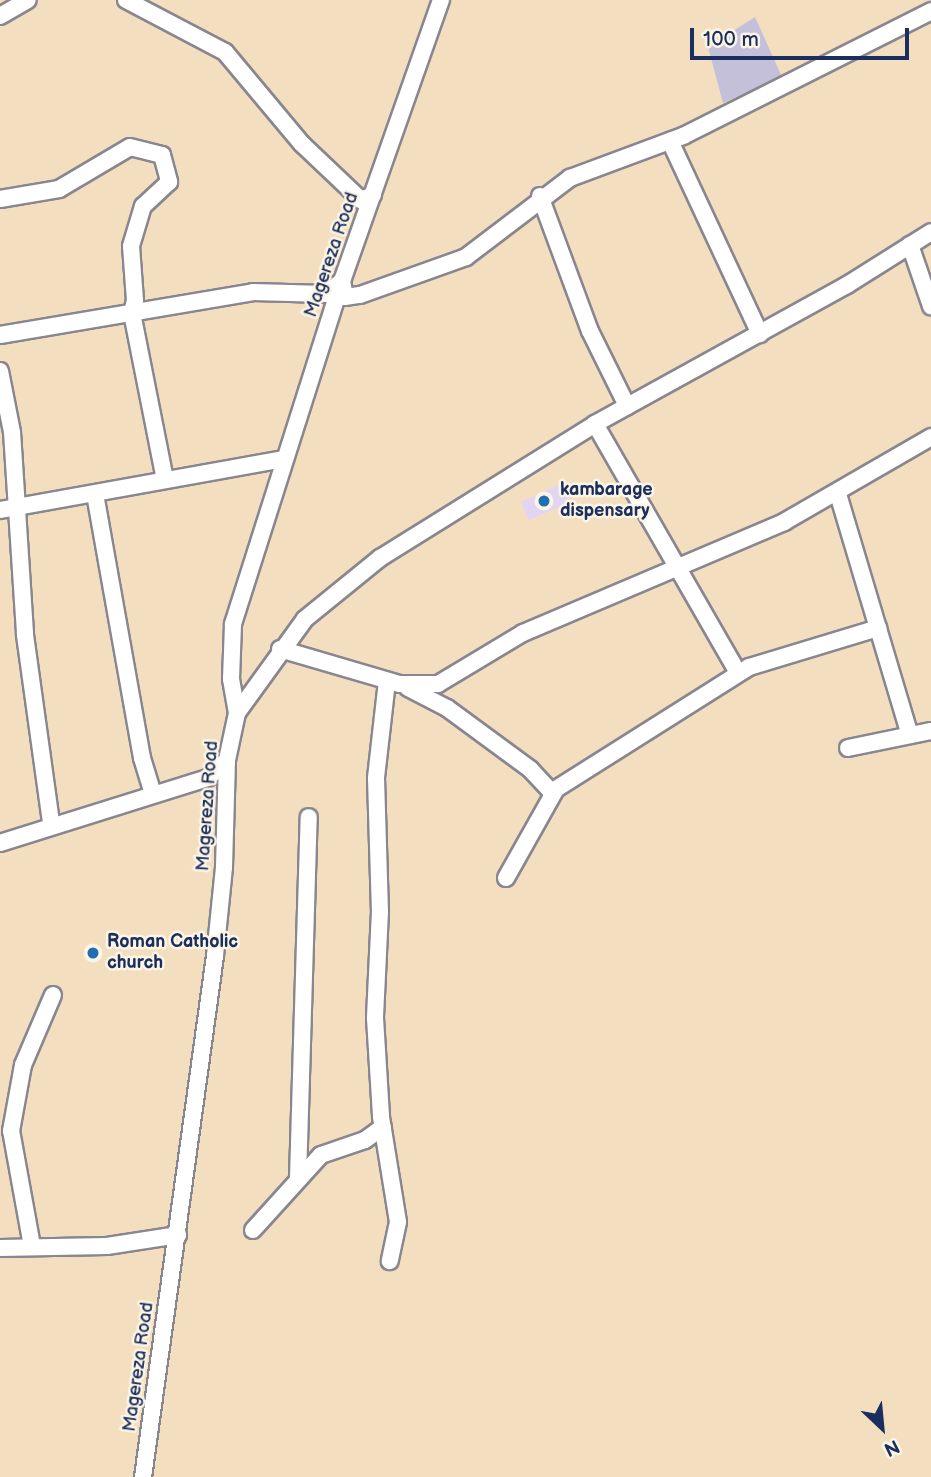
<!DOCTYPE html>
<html>
<head>
<meta charset="utf-8">
<style>
	body { margin:0 }
	#map { position:relative; width:931px; height:1477px; overflow:hidden; background:#f4dec0; font-family:"Balsamiq Sans",sans-serif }
	div>[style] { position:absolute }
	.built>* { inset:0; background:#e2d4f3; transform-origin:0 0 }
	.industrial>* { inset:0; background:#c5c0da }
	.roads { filter:drop-shadow(2px 0 #88868f) drop-shadow(-2px 0 #88868f) drop-shadow(0 2px #88868f) drop-shadow(0 -2px #88868f) }
	.minor>* { height:16px; margin:-8px; padding:0 8px; transform-origin:8px; border-radius:8px; background:#fff }
	.dots>* { width:19px; height:19px; translate:-50% -50%; box-sizing:border-box; border:4px solid #fcf5e5; border-radius:50% }
	span { translate:-50% -50%; white-space:nowrap; text-align:center; line-height:1.15; -webkit-text-stroke:5px #fcf5e5; paint-order:stroke }
	.street-label { font-size:18px; color:#1b2f5e }
	.poi-label { font-size:18px; color:#1b2f5e; font-weight:700 }
	.left { translate:0 -50%; text-align:left }
	.north { position:absolute; left:847px; top:1393px; width:70px; height:70px; -webkit-text-stroke:5px #fcf5e5; paint-order:stroke; rotate:154deg; font-size:19px; font-weight:700; line-height:28px; text-align:center; color:#1b2f5e }
	.north::after { content:''; display:block; margin:auto; width:24px; height:32px; background:#1b2f5e; clip-path:polygon(50% 0,100% 100%,50% 72%,0 100%) }
	.scale { position:absolute; left:690px; top:28px; width:219px; height:32px; box-sizing:border-box; border:4px solid #1b2f5e; border-top:0; padding-left:9px; font-size:21px; line-height:24px; white-space:nowrap; color:#1b2f5e; -webkit-text-stroke:5px #fcf5e5; paint-order:stroke }
</style>
</head>
<body>
<div id="map">
	<div class="built">
		<i style="left:561px;top:484px;width:20px;height:44px;rotate:66deg"></i>
	</div>
	<div class="industrial">
		<i style="clip-path:polygon(755px 17px,782px 77px,723px 103px,708px 47px)"></i>
	</div>
	<div class="roads">
		<div class="minor">
			<i style="left:126px;top:0;width:112px;rotate:27.7deg"></i>
			<i style="left:225px;top:52px;width:120px;rotate:50.1deg"></i>
			<i style="left:302px;top:144px;width:81px;rotate:43.5deg"></i>
			<i style="left:361px;top:200px;width:13px;rotate:-23deg"></i>
			<i style="left:0;top:16px;width:32px;rotate:-30deg"></i>
			<i style="left:670px;top:141px;width:213px;rotate:65deg"></i>
			<i style="left:540px;top:196px;width:144px;rotate:69.7deg"></i>
			<i style="left:590px;top:331px;width:84px;rotate:63.7deg"></i>
			<i style="left:0;top:199px;width:60px;rotate:-9.6deg"></i>
			<i style="left:59px;top:189px;width:82px;rotate:-30.6deg"></i>
			<i style="left:130px;top:147px;width:33px;rotate:14deg"></i>
			<i style="left:162px;top:155px;width:28px;rotate:75deg"></i>
			<i style="left:169px;top:182px;width:35px;rotate:137deg"></i>
			<i style="left:143px;top:206px;width:42px;rotate:106.7deg"></i>
			<i style="left:131px;top:246px;width:54px;rotate:85.8deg"></i>
			<i style="left:135px;top:300px;width:13px;rotate:103deg"></i>
			<i style="left:132px;top:313px;width:169px;rotate:78.8deg"></i>
			<i style="left:910px;top:245px;width:65px;rotate:71deg"></i>
			<i style="left:342px;top:281px;width:16px;rotate:79deg"></i>
			<i style="left:345px;top:297px;width:15px;rotate:-8deg"></i>
			<i style="left:360px;top:295px;width:113px;rotate:-19.7deg"></i>
			<i style="left:466px;top:257px;width:131px;rotate:-37.2deg"></i>
			<i style="left:570px;top:178px;width:121px;rotate:-20.4deg"></i>
			<i style="left:683px;top:136px;width:278px;rotate:-26.7deg"></i>
			<i style="left:0;top:335px;width:257px;rotate:-9.6deg"></i>
			<i style="left:253px;top:292px;width:73px;rotate:1.6deg"></i>
			<i style="left:326px;top:294px;width:21px;rotate:-39deg"></i>
			<i style="left:0;top:371px;width:62px;rotate:78.9deg"></i>
			<i style="left:12px;top:432px;width:203px;rotate:86.3deg"></i>
			<i style="left:25px;top:635px;width:190px;rotate:82.1deg"></i>
			<i style="left:595px;top:424px;width:287px;rotate:60.1deg"></i>
			<i style="left:95px;top:494px;width:268px;rotate:79.9deg"></i>
			<i style="left:142px;top:758px;width:37px;rotate:73deg"></i>
			<i style="left:838px;top:494px;width:248px;rotate:73.4deg"></i>
			<i style="left:0;top:510px;width:288px;rotate:-10.2deg"></i>
			<i style="left:280px;top:649px;width:125px;rotate:16.3deg"></i>
			<i style="left:400px;top:684px;width:38px"></i>
			<i style="left:438px;top:684px;width:99px;rotate:-31deg"></i>
			<i style="left:523px;top:633px;width:284px;rotate:-23deg"></i>
			<i style="left:784px;top:522px;width:170px;rotate:-30deg"></i>
			<i style="left:387px;top:681px;width:98px;rotate:96.5deg"></i>
			<i style="left:376px;top:778px;width:133px;rotate:88.3deg"></i>
			<i style="left:380px;top:911px;width:107px;rotate:92.7deg"></i>
			<i style="left:375px;top:1018px;width:99px;rotate:86.5deg"></i>
			<i style="left:381px;top:1117px;width:106px;rotate:80.8deg"></i>
			<i style="left:398px;top:1222px;width:40px;rotate:102deg"></i>
			<i style="left:408px;top:688px;width:44px;rotate:27.1deg"></i>
			<i style="left:447px;top:708px;width:103px;rotate:36.3deg"></i>
			<i style="left:530px;top:769px;width:33px;rotate:47deg"></i>
			<i style="left:237px;top:713px;width:116px;rotate:-54.1deg"></i>
			<i style="left:305px;top:619px;width:97px;rotate:-39.1deg"></i>
			<i style="left:380px;top:558px;width:253px;rotate:-31.9deg"></i>
			<i style="left:595px;top:424px;width:288px;rotate:-28.9deg"></i>
			<i style="left:847px;top:285px;width:99px;rotate:-32.2deg"></i>
			<i style="left:848px;top:748px;width:85px;rotate:-11.6deg"></i>
			<i style="left:0;top:843px;width:218px;rotate:-17.4deg"></i>
			<i style="left:208px;top:778px;width:26px;rotate:-43deg"></i>
			<i style="left:506px;top:878px;width:102px;rotate:-60.7deg"></i>
			<i style="left:556px;top:789px;width:228px;rotate:-32.3deg"></i>
			<i style="left:749px;top:667px;width:135px;rotate:-16.8deg"></i>
			<i style="left:298px;top:1178px;width:361px;rotate:-88.3deg"></i>
			<i style="left:253px;top:1230px;width:101px;rotate:-47.8deg"></i>
			<i style="left:321px;top:1155px;width:46px;rotate:-18.8deg"></i>
			<i style="left:365px;top:1140px;width:22px;rotate:-36deg"></i>
			<i style="left:32px;top:1246px;width:117px;rotate:-100.3deg"></i>
			<i style="left:11px;top:1131px;width:67px;rotate:-79.7deg"></i>
			<i style="left:23px;top:1065px;width:76px;rotate:-66.8deg"></i>
			<i style="left:0;top:1248px;width:107px;rotate:-1.1deg"></i>
			<i style="left:107px;top:1246px;width:72px;rotate:-8.8deg"></i>
			<i style="left:143px;top:1477px;width:526px;rotate:-82.13deg"></i>
			<i style="left:215px;top:956px;width:89px;rotate:-84.2deg"></i>
			<i style="left:224px;top:867px;width:107px;rotate:-88.4deg"></i>
			<i style="left:227px;top:760px;width:48px;rotate:-78deg"></i>
			<i style="left:237px;top:713px;width:35px;rotate:-100deg"></i>
			<i style="left:231px;top:679px;width:55px;rotate:-87.9deg"></i>
			<i style="left:233px;top:624px;width:360px;rotate:-72.4deg"></i>
			<i style="left:342px;top:281px;width:298px;rotate:-70.6deg"></i>
		</div>
	</div>
	<div class="dots">
		<i style="left:544px;top:501px;background:#1f6fb2"></i>
		<i style="left:93px;top:953px;background:#1f6fb2"></i>
	</div>
	<div class="street-label">
		<span style="left:332px;top:255px;rotate:-71deg">Magereza Road</span>
		<span style="left:208px;top:806px;rotate:-86deg">Magereza Road</span>
		<span style="left:139px;top:1367px;rotate:-82deg">Magereza Road</span>
	</div>
	<div class="poi-label">
		<span class="left" style="left:560px;top:501px">kambarage<br>dispensary</span>
		<span class="left" style="left:107px;top:953px">Roman Catholic<br>church</span>
	</div>
	<div class="north">N</div>
	<div class="scale">100 m</div>
</div>
</body>
</html>
